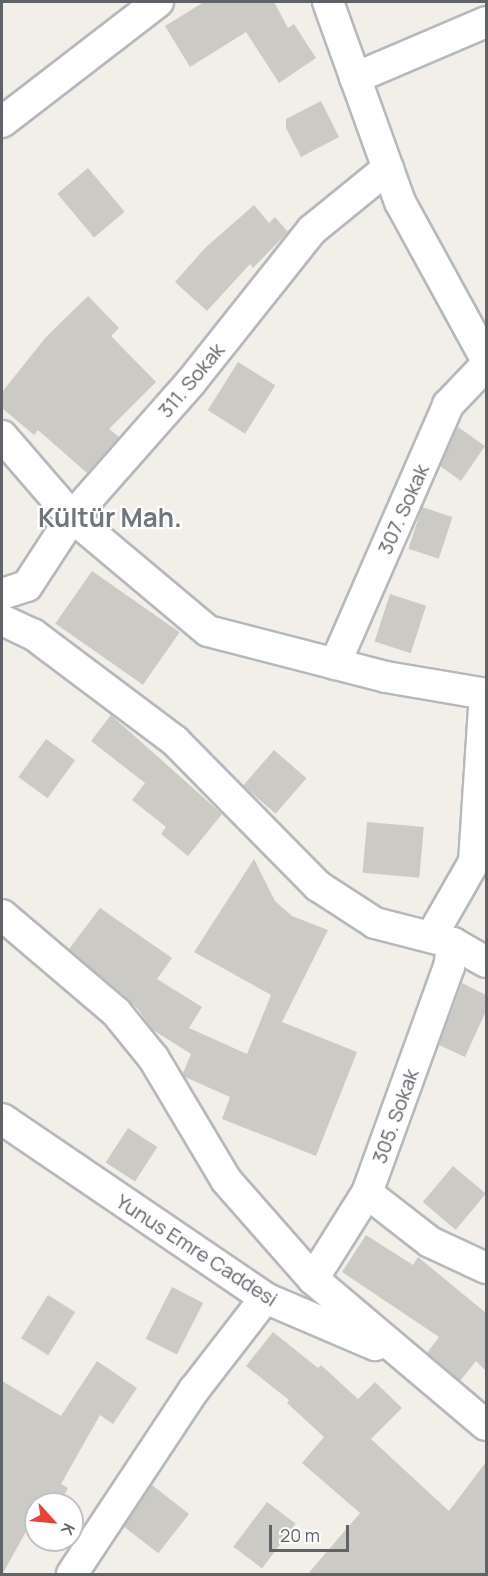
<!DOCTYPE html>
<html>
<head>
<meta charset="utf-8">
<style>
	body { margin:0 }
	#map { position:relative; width:488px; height:1576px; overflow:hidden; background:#f1efe8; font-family:Manrope,sans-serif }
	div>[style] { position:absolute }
	.building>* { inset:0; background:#cccac5; transform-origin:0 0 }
	.roads { filter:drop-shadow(2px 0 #b5b8bc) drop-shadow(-2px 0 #b5b8bc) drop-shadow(0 2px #b5b8bc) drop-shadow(0 -2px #b5b8bc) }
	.minor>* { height:30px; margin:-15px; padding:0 15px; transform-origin:15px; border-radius:15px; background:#fff }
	span { translate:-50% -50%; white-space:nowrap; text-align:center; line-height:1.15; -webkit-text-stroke:4.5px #fff; paint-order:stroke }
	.street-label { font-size:20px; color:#5f6368 }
	.district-label { font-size:26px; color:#70757a; font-weight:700 }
	.frame { position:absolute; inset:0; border:3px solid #5f6368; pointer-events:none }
	.north { position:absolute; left:24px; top:1492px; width:60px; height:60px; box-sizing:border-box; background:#fff; border:2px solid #bfc1c3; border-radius:50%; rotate:117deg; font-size:16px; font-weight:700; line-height:24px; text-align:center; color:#5f6368 }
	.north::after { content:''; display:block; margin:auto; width:21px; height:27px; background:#ea4335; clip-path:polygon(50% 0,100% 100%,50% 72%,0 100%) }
	.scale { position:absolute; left:269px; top:1525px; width:80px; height:27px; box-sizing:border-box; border:3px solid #5f6368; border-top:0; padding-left:8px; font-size:18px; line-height:21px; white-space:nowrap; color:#5f6368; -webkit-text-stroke:4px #fff; paint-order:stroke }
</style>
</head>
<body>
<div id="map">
	<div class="building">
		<i style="clip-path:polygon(204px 2px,274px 2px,288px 28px,294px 24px,316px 58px,279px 83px,246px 32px,190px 67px,165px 26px)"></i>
		<i style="clip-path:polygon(321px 101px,339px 137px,301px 157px,286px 128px,286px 119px)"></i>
		<i style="left:88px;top:168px;width:57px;height:40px;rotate:50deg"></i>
		<i style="clip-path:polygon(254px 205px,269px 223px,275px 217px,288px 232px,253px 268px,250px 264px,207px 311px,175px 282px,205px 248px)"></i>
		<i style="clip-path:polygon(88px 296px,119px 328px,111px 336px,156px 382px,109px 429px,119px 437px,87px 473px,38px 430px,34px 435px,2px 408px,2px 392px,46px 337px)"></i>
		<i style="left:238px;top:362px;width:44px;height:57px;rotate:32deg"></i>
		<i style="clip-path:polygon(458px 427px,485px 446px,461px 481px,440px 466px)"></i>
		<i style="left:422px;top:507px;width:32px;height:44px;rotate:18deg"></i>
		<i style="left:92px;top:571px;width:107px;height:64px;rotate:35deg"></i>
		<i style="left:390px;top:594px;width:38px;height:50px;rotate:18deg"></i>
		<i style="clip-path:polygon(111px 715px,222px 814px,188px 856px,161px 834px,166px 827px,132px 800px,145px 783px,91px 741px)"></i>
		<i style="left:46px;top:739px;width:36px;height:47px;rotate:36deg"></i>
		<i style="left:274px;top:750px;width:43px;height:47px;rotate:41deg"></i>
		<i style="left:367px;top:822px;width:57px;height:51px;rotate:5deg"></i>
		<i style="clip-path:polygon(254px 859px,275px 901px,292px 916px,328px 930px,282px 1022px,357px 1052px,316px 1156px,222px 1119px,230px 1097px,185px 1077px,183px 1073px,191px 1054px,153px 1030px,137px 1008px,69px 949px,100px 908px,172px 958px,157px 979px,202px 1007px,189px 1028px,247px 1054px,271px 995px,194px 952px)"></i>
		<i style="clip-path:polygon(462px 983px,486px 995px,486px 1011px,465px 1057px,439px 1045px)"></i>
		<i style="left:128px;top:1128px;width:35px;height:41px;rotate:33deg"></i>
		<i style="left:453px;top:1166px;width:43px;height:47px;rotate:40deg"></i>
		<i style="clip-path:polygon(366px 1235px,413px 1265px,418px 1257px,486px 1313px,486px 1371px,476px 1361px,460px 1381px,427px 1353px,439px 1337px,342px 1272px)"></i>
		<i style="left:172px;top:1287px;width:35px;height:58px;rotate:27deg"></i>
		<i style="left:48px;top:1295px;width:32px;height:51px;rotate:32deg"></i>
		<i style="clip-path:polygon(273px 1332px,318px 1368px,321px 1365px,358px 1399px,375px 1382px,402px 1408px,371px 1439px,449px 1511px,486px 1462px,486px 1575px,307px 1575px,360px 1513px,302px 1463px,324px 1437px,287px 1403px,289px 1400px,246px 1366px)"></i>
		<i style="clip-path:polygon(97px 1361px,137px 1388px,113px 1424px,100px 1415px,61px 1484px,68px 1488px,59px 1504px,36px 1504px,36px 1530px,29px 1526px,2px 1575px,2px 1381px,61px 1416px)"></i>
		<i style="left:152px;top:1485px;width:47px;height:50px;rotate:38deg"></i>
		<i style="left:267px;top:1502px;width:36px;height:56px;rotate:37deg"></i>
	</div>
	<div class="roads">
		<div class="minor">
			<i style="left:328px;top:2px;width:213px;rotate:70.2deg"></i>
			<i style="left:400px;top:202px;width:179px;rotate:61.3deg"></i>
			<i style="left:355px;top:78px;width:142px;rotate:-23.1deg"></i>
			<i style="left:2px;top:122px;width:197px;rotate:-37.6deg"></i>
			<i style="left:2px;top:436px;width:107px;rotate:49.2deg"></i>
			<i style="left:72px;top:517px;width:177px;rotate:40deg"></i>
			<i style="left:208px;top:631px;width:184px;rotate:14.5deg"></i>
			<i style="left:386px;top:677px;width:101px;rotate:9.6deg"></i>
			<i style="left:2px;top:594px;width:26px;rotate:-18deg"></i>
			<i style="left:27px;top:586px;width:82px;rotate:-56.9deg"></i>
			<i style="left:72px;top:517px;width:180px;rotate:-48.6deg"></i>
			<i style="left:191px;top:382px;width:194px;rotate:-51.5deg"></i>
			<i style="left:312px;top:230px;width:98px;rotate:-39.2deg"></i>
			<i style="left:2px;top:620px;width:35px;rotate:25deg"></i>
			<i style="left:34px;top:635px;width:176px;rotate:36.9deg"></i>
			<i style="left:175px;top:741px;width:204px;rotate:45.4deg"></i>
			<i style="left:318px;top:886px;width:68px;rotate:33deg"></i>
			<i style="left:375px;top:923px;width:81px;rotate:14.4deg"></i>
			<i style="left:453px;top:943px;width:38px;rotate:30deg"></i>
			<i style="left:335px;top:664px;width:283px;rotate:-66.4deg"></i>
			<i style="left:448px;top:405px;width:55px;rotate:-46.5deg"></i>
			<i style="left:2px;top:915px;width:150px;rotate:40.4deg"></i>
			<i style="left:116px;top:1012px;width:60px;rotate:51deg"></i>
			<i style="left:154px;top:1059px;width:141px;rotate:59.2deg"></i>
			<i style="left:226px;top:1180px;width:132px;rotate:48.7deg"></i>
			<i style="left:313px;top:1279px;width:226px;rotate:40.2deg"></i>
			<i style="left:431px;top:937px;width:86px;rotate:-60.2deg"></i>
			<i style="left:474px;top:862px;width:168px;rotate:-86.3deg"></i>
			<i style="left:2px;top:1119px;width:318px;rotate:34.2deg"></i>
			<i style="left:265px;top:1298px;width:120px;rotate:23.1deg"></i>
			<i style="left:367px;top:1193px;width:80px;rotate:37.9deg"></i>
			<i style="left:430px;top:1242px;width:62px;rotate:24.9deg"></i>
			<i style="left:313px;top:1279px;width:102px;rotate:-57.9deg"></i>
			<i style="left:367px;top:1193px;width:240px;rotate:-70.1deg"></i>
			<i style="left:449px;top:967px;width:24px;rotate:-81deg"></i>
			<i style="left:72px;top:1574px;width:221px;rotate:-56.5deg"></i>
			<i style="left:194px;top:1390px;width:116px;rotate:-52.3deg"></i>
		</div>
	</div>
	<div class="street-label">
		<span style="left:191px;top:380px;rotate:-50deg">311. Sokak</span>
		<span style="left:403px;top:509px;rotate:-66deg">307. Sokak</span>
		<span style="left:395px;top:1116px;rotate:-70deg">305. Sokak</span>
		<span style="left:197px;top:1250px;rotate:33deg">Yunus Emre Caddesi</span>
	</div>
	<div class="district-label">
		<span style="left:110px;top:518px">Kültür Mah.</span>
	</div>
	<div class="frame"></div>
	<div class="north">K</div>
	<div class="scale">20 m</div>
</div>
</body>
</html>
